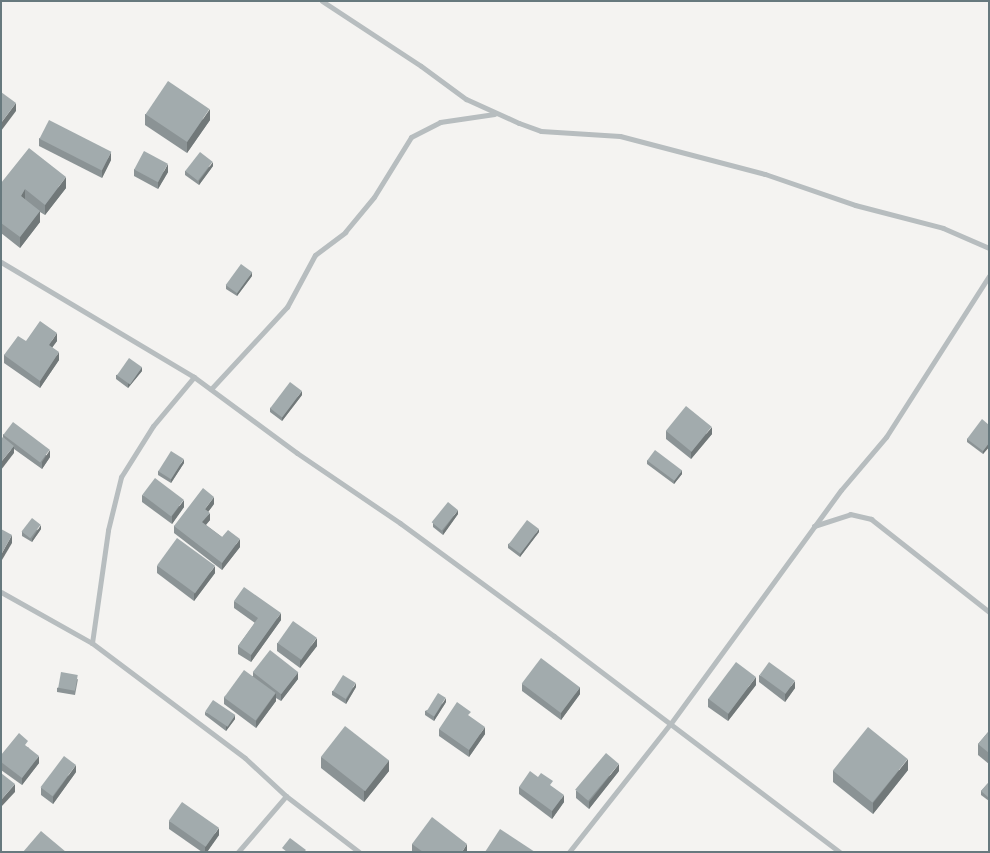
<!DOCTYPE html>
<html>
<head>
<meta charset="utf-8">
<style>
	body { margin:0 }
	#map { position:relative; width:990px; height:853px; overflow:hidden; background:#f4f3f1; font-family:Karla,sans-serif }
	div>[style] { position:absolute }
	.minor>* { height:5px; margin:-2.5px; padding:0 2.5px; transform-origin:2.5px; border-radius:2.5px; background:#b7bdbf }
	.wall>* { inset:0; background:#8b9395 }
	.shaded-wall>* { inset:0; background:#717879 }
	.building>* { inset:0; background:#a2abad; transform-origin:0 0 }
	span { translate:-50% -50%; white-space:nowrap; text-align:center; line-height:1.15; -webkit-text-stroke:5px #fff; paint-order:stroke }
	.frame { position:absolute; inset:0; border:2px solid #67797e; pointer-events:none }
</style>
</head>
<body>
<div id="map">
	<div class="minor">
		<i style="left:322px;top:1px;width:118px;rotate:33.3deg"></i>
		<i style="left:421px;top:66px;width:56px;rotate:36.3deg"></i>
		<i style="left:466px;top:99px;width:58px;rotate:24.4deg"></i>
		<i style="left:519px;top:123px;width:23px;rotate:20deg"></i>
		<i style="left:541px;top:131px;width:79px;rotate:3.6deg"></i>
		<i style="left:620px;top:136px;width:150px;rotate:14.7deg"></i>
		<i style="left:765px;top:174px;width:95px;rotate:19deg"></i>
		<i style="left:855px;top:205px;width:91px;rotate:14.6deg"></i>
		<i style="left:943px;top:228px;width:50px;rotate:23.5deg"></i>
		<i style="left:1px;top:262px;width:225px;rotate:30.8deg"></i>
		<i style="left:194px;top:377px;width:128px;rotate:36.4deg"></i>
		<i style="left:297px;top:453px;width:125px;rotate:34.2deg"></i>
		<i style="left:400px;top:523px;width:191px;rotate:36.3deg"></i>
		<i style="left:554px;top:636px;width:358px;rotate:37.1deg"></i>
		<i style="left:211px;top:389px;width:112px;rotate:-47.2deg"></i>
		<i style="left:287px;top:307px;width:59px;rotate:-61.7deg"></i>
		<i style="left:315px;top:255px;width:38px;rotate:-37deg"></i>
		<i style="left:345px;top:232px;width:45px;rotate:-50.4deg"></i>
		<i style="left:374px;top:197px;width:70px;rotate:-58.3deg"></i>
		<i style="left:411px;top:137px;width:33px;rotate:-27deg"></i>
		<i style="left:440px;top:122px;width:55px;rotate:-8.4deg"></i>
		<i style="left:814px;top:526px;width:38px;rotate:-18deg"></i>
		<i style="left:850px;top:514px;width:22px;rotate:13deg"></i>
		<i style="left:871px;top:519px;width:150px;rotate:38.2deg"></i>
		<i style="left:1px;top:592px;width:104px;rotate:29.3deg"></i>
		<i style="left:92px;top:643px;width:191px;rotate:36.9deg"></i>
		<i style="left:245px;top:758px;width:56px;rotate:42.8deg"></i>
		<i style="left:286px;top:796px;width:92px;rotate:37.5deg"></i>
		<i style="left:92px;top:643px;width:114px;rotate:-81.9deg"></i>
		<i style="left:108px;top:530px;width:55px;rotate:-76.2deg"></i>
		<i style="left:121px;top:477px;width:60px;rotate:-57.9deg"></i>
		<i style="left:153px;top:426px;width:64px;rotate:-50.1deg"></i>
		<i style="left:238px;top:852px;width:74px;rotate:-49.4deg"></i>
		<i style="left:569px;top:852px;width:164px;rotate:-51.7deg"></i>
		<i style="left:671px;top:723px;width:288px;rotate:-53.9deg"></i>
		<i style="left:841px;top:490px;width:70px;rotate:-49.7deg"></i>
		<i style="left:886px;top:437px;width:191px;rotate:-57.4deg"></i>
	</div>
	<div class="wall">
		<i style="clip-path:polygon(145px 114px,210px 120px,187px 153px,145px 125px)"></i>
		<i style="clip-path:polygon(39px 138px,111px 160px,102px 178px,39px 146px)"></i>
		<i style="clip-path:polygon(213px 166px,199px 185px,185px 175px,185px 171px)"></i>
		<i style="clip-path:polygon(134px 169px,168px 172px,158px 189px,134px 176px)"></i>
		<i style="clip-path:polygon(1px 183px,66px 188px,45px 215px,40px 212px,40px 222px,20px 248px,1px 233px)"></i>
		<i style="clip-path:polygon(252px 276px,237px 296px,226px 289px,226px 285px)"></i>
		<i style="clip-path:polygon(26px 341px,57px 341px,52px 347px,59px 360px,40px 388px,4px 363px,4px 355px)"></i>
		<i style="clip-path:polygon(142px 371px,128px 388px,116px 379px,116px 375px)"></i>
		<i style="clip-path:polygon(302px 395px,282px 421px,270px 412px,270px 408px)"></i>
		<i style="clip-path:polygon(989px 425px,989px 447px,983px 454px,967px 442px,967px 439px)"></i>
		<i style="clip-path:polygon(666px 431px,712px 434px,691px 459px,666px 439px)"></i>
		<i style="clip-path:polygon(3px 434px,50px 457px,42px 469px,14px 449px,14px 453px,3px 438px)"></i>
		<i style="clip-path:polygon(647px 460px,682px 474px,674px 484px,647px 464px)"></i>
		<i style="clip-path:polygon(184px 463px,171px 483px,158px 475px,158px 471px)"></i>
		<i style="clip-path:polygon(142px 495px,184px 507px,172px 524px,142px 502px)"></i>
		<i style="clip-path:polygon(214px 504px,208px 512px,210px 520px,206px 525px,222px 537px,240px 547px,222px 570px,174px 533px,174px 526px)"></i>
		<i style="clip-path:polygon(458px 514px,443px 535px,433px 527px,433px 523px)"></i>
		<i style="clip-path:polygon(41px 529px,32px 542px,22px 536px,22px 532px)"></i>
		<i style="clip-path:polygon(539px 532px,520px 557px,508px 548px,508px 544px)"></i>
		<i style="clip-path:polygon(157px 566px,215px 573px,194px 601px,157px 573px)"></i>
		<i style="clip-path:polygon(234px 601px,281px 620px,251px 662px,238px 654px,238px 646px,255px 623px,234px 608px)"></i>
		<i style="clip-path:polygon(277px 643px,317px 646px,300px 668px,277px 651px)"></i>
		<i style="clip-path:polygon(253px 672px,298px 679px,281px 701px,276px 698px,276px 701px,256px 728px,224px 704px,224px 697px,253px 676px)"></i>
		<i style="clip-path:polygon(759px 675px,795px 688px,785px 702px,759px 682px)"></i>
		<i style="clip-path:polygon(78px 679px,75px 695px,57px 692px,57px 688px)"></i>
		<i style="clip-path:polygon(522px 684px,580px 694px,561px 720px,522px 691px)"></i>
		<i style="clip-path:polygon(756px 685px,728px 721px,708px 707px,708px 699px)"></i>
		<i style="clip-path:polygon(356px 687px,346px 704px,332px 695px,332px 691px)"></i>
		<i style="clip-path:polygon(446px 702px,434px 721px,425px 715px,425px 711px)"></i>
		<i style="clip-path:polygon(205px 712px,235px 719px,226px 731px,205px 715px)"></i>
		<i style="clip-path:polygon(439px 729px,485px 734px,469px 757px,439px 736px)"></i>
		<i style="clip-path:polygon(989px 731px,989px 764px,978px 755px,978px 744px)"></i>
		<i style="clip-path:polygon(28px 747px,39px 763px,22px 785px,1px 770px,1px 755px)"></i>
		<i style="clip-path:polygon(321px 757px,389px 771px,364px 802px,321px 768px)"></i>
		<i style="clip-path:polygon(908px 770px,873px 814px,833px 782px,833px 771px)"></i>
		<i style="clip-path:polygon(619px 771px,589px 809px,576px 798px,576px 791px)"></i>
		<i style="clip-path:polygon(76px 772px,53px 804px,41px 795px,41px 788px)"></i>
		<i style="clip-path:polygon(989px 782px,989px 801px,981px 795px,981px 791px)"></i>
		<i style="clip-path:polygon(519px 787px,553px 788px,564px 802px,552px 819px,519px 794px)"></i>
		<i style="clip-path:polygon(169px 821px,219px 835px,207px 852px,202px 852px,169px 829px)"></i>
		<i style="clip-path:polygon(412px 844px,467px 852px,413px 852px,412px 851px)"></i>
	</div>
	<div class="shaded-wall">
		<i style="clip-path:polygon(16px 103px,16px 111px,1px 131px,1px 123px)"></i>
		<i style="clip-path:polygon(210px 109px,210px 120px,187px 153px,187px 142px)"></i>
		<i style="clip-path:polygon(111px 152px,111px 160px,102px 178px,102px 170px)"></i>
		<i style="clip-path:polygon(213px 162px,213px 166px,199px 185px,199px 181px)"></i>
		<i style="clip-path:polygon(168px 164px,168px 172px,158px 189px,158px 182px)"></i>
		<i style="clip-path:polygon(66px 177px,66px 188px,45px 215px,45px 205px)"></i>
		<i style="clip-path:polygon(25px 189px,25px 200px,21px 196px)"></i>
		<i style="clip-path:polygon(40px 211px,40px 222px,20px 248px,20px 237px)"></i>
		<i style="clip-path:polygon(252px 272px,252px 276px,237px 296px,237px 293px)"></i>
		<i style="clip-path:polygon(57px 333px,57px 341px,49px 352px,49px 345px)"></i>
		<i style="clip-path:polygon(59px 352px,59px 360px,40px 388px,40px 381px)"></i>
		<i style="clip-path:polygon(142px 367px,142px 371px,128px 388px,128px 384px)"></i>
		<i style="clip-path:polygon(302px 391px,302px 395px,282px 421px,282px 417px)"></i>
		<i style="clip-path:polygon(712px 427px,712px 434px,691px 459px,691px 452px)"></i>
		<i style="clip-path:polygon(989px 443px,989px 447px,983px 454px,983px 451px)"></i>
		<i style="clip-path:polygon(14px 446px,14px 453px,1px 470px,1px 462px)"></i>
		<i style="clip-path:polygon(50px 450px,50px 457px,42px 469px,42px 462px)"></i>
		<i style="clip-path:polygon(184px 459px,184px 463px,171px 483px,171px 479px)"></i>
		<i style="clip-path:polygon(682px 470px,682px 474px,674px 484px,674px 481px)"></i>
		<i style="clip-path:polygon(214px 497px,214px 504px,205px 516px,205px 509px)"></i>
		<i style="clip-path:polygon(184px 500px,184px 507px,172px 524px,172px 516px)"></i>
		<i style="clip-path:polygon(458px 510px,458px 514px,443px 535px,443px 531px)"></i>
		<i style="clip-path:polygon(210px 513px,210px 520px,202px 529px,202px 522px)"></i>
		<i style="clip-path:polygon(41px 525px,41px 529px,32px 542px,32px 539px)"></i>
		<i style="clip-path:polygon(539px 529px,539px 532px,520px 557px,520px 554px)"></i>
		<i style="clip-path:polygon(12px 535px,12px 543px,2px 560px,2px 553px)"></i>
		<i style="clip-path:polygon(240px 539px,240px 547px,222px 570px,222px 563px)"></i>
		<i style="clip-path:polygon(215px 566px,215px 573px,194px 601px,194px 594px)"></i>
		<i style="clip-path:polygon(281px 613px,281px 620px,251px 662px,251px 655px)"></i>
		<i style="clip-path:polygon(317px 638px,317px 646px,300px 668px,300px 661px)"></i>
		<i style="clip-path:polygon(298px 672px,298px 679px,281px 701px,281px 694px)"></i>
		<i style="clip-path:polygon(756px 677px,756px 685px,728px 721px,728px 714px)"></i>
		<i style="clip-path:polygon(795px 681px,795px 688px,785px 702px,785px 694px)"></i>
		<i style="clip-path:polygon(356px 683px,356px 687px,346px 704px,346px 700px)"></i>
		<i style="clip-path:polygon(580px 687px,580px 694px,561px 720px,561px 713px)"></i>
		<i style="clip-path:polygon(276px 693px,276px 701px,256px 728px,256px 721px)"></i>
		<i style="clip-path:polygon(446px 698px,446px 702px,434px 721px,434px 717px)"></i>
		<i style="clip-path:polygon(235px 715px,235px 719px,226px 731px,226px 727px)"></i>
		<i style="clip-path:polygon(485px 727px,485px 734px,469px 757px,469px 750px)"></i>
		<i style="clip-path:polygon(39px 756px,39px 763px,22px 785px,22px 778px)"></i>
		<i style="clip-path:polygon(908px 759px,908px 770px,873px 814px,873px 803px)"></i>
		<i style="clip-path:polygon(389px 760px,389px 771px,364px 802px,364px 791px)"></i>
		<i style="clip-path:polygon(619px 764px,619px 771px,589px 809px,589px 802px)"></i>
		<i style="clip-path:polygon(76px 765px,76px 772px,53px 804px,53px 797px)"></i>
		<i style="clip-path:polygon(15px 784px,15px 792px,1px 807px,1px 800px)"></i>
		<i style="clip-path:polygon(564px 795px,564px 802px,552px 819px,552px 811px)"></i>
		<i style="clip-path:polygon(219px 828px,219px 835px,207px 852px,205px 852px,205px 847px)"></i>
		<i style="clip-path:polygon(467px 844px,467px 852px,462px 852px)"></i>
	</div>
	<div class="building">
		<i style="left:168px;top:81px;width:50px;height:40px;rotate:34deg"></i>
		<i style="clip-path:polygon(1px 92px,16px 103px,1px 123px)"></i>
		<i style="left:49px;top:120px;width:70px;height:21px;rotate:27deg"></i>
		<i style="clip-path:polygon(29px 148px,66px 177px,45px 205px,25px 189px,21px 196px,40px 211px,20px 237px,1px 223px,1px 183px)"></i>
		<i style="left:144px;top:151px;width:27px;height:21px;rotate:28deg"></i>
		<i style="left:200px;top:152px;width:16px;height:24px;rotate:38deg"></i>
		<i style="left:241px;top:264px;width:14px;height:26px;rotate:36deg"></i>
		<i style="clip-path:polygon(40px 321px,57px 333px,49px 345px,59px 352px,40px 381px,4px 355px,18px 336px,26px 341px)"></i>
		<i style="left:129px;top:358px;width:16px;height:21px;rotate:35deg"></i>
		<i style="left:290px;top:382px;width:15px;height:33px;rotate:37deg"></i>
		<i style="left:686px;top:406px;width:33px;height:32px;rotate:39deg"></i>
		<i style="clip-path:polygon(982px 419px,989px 425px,989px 443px,983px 451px,967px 439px)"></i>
		<i style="left:13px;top:422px;width:46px;height:16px;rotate:37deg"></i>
		<i style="clip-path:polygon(3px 437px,14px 446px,1px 462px,1px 439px)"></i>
		<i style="left:655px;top:450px;width:34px;height:13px;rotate:37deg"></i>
		<i style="left:171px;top:451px;width:15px;height:24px;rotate:32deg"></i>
		<i style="left:155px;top:478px;width:36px;height:21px;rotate:37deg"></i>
		<i style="clip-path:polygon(203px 488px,214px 497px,205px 509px,210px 513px,202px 522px,222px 537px,228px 530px,240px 539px,222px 563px,174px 526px)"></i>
		<i style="left:448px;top:502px;width:13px;height:26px;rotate:39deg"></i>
		<i style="left:32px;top:518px;width:11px;height:17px;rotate:38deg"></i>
		<i style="left:527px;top:520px;width:15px;height:31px;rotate:37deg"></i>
		<i style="clip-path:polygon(1px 529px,12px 535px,2px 553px,1px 552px)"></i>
		<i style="left:177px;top:538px;width:47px;height:34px;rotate:36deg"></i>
		<i style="clip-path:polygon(244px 587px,281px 613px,251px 655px,238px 646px,258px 618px,234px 601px)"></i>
		<i style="left:293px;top:621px;width:29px;height:27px;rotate:35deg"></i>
		<i style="left:270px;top:650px;width:36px;height:28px;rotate:38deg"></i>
		<i style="left:541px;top:658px;width:49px;height:32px;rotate:37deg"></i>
		<i style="left:736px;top:662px;width:25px;height:46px;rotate:37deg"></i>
		<i style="left:769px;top:662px;width:32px;height:16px;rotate:36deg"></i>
		<i style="left:244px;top:670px;width:39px;height:34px;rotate:36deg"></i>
		<i style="left:61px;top:672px;width:17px;height:16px;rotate:10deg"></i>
		<i style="left:343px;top:675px;width:15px;height:19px;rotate:32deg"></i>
		<i style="left:438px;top:693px;width:9px;height:22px;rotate:32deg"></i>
		<i style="left:213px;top:700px;width:27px;height:14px;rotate:34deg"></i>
		<i style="clip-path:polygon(457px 702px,471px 712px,468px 715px,485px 727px,469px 750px,439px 729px)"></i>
		<i style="left:345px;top:726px;width:56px;height:39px;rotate:38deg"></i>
		<i style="left:868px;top:727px;width:51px;height:56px;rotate:39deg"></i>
		<i style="clip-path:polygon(989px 731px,989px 753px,978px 744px)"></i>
		<i style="clip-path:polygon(19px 733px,28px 741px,25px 745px,39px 756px,22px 778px,1px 762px,1px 755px)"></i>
		<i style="left:606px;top:753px;width:17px;height:48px;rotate:40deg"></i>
		<i style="left:64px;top:756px;width:15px;height:39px;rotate:37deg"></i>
		<i style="clip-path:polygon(530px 771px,538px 777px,541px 773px,553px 781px,550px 785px,564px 795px,552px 811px,519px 787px)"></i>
		<i style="clip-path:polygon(1px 773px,15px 784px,1px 800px)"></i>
		<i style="clip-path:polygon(989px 782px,989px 798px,981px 791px)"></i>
		<i style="left:182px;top:802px;width:45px;height:23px;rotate:35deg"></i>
		<i style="clip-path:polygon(432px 817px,467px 844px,462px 852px,423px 852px,412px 844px)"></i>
		<i style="clip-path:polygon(500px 829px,535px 852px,485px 852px)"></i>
		<i style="clip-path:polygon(41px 831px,66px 852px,23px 852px)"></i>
		<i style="clip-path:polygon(290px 838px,306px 850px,304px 852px,287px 852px,282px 848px)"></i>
	</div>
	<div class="frame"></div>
</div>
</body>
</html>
